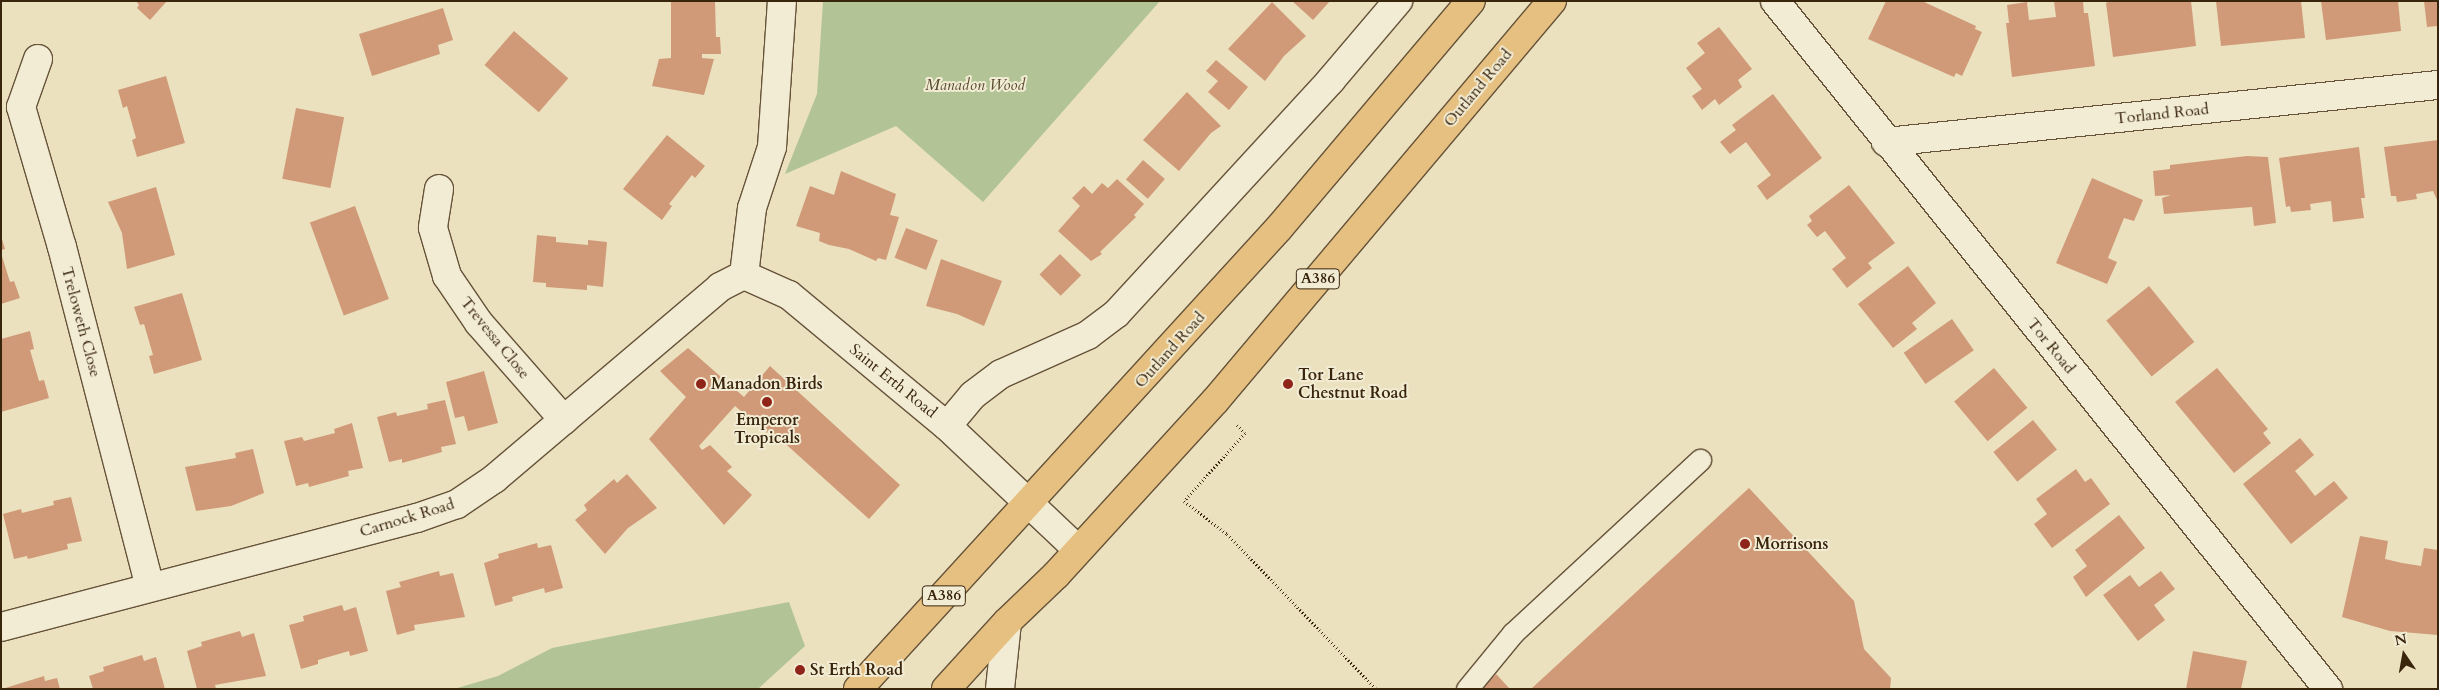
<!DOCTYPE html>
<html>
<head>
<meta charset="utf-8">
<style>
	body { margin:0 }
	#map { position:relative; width:2439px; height:690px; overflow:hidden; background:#ebe1bf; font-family:Cardo,serif }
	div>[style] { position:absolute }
	.green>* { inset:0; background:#b2c496 }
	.building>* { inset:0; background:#d09a78; transform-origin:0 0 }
	.path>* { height:3px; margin-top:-1.5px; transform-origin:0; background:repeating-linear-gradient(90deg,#39240c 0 1px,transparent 0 3.5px) }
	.roads { filter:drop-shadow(1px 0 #665339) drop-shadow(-1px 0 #665339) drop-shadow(0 1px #665339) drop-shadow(0 -1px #665339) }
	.service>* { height:21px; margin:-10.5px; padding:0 10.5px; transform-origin:10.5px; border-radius:10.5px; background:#f2ecd5 }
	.minor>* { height:28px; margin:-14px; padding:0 14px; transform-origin:14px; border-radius:14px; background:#f2ecd5 }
	.primary>* { height:28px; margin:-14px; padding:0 14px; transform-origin:14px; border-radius:14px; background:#e6c080 }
	.dots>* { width:14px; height:14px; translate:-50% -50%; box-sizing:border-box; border:2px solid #f2ecd5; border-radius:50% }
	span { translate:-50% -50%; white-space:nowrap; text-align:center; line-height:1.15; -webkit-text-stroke:4px #f2ecd5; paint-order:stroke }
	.shield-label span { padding:1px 4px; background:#f2ecd5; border:1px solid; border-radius:4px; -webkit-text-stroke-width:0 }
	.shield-label { font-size:15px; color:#39240c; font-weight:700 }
	.park-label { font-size:16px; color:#574c2e; font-style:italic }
	.street-label { font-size:16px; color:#39240c }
	.poi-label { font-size:16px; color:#39240c; font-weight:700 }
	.left { translate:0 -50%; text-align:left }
	.frame { position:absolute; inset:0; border:2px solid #39240c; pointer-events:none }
	.north { position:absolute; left:2379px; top:630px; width:50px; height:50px; -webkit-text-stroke:4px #f2ecd5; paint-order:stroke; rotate:348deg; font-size:14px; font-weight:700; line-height:20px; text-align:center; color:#39240c }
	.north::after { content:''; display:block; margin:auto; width:18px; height:22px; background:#39240c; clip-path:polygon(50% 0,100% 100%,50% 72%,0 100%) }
</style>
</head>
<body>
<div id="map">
	<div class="green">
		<i style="clip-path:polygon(823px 1px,1160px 1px,983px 202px,896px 126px,785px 174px,817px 94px)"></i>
		<i style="clip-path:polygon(789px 602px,805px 646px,758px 689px,454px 689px,498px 676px,552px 648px)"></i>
	</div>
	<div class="building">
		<i style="clip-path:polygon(136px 1px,167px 1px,150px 20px,137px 8px,139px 5px)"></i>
		<i style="clip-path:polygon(671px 1px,715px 1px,716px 37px,720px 37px,721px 54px,702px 54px,702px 58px,714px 59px,704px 95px,652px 86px,659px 59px,671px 58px)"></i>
		<i style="clip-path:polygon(1292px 1px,1330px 1px,1313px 20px)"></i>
		<i style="clip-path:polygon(1886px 1px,1922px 1px,1976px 26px,1975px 29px,1982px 32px,1962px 76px,1956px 73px,1954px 77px,1868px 39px)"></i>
		<i style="clip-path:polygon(2054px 1px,2083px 1px,2084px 13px,2088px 13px,2095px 66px,2012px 77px,2006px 23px,2009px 23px,2007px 5px,2027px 2px,2029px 20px,2056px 17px)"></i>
		<i style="clip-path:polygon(2110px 1px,2191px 1px,2196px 46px,2113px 57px,2106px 3px)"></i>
		<i style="clip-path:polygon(2216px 1px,2301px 1px,2305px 38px,2221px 46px)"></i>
		<i style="clip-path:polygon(2321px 1px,2398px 1px,2401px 31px,2326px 40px)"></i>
		<i style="clip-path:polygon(2424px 1px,2438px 1px,2438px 26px,2427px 27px)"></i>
		<i style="clip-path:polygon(1272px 2px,1306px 36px,1284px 56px,1265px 81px,1228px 49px)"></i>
		<i style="clip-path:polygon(443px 8px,453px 40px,438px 45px,440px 54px,372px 76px,359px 34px)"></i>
		<i style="clip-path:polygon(1719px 27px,1752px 69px,1738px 80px,1742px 87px,1719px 105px,1715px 99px,1702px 110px,1692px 96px,1702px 89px,1686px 68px,1705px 53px,1697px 43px)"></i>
		<i style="left:514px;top:31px;width:72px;height:45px;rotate:41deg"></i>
		<i style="clip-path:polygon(1216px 60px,1248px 87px,1229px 110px,1208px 92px,1218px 81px,1206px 71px)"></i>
		<i style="clip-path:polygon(166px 76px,185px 143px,137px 157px,132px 140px,136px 138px,127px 106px,123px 108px,118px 90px)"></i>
		<i style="clip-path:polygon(1187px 92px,1221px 126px,1211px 133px,1179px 171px,1143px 140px)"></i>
		<i style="clip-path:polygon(1773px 94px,1822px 158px,1767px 200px,1757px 186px,1771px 175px,1746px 142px,1730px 154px,1720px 142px,1736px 130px,1732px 125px)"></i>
		<i style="left:296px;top:108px;width:49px;height:72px;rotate:11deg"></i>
		<i style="clip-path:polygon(667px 135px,705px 166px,695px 178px,692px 175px,669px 204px,672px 206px,662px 220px,623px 189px)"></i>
		<i style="clip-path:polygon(2438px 140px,2438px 202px,2433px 191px,2416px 194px,2417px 199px,2397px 202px,2396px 196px,2391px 196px,2384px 147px)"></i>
		<i style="clip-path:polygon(2359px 147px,2365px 198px,2361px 198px,2364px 218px,2333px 222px,2331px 201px,2310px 204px,2311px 210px,2291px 212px,2290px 206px,2286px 207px,2279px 158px)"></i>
		<i style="clip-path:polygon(2247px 156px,2268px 157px,2276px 223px,2254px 226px,2252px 207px,2164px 214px,2162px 198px,2171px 195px,2155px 196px,2153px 171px,2170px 169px,2170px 165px)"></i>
		<i style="left:1143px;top:160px;width:29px;height:26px;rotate:41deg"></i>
		<i style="clip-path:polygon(841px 171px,896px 194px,890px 215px,899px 217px,886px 260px,878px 258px,876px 261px,849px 249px,829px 245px,819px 241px,820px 233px,796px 226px,810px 186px,834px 195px)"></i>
		<i style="clip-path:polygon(2092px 178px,2143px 200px,2134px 221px,2124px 218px,2108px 258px,2117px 262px,2107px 284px,2056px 263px)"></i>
		<i style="clip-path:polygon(1117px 179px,1144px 204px,1134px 215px,1136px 217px,1100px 252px,1102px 254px,1091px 261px,1058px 231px,1080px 206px,1072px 198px,1084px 186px,1092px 194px,1102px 183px,1108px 188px)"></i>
		<i style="clip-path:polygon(1849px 185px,1895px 243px,1868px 263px,1872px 268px,1847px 288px,1832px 269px,1846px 258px,1825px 231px,1817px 237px,1807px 225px,1812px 221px,1809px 216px)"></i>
		<i style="clip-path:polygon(156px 187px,175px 255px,127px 269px,122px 233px,108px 202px)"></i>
		<i style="left:355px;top:206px;width:99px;height:48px;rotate:70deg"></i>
		<i style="left:906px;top:228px;width:34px;height:32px;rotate:21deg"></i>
		<i style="clip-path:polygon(537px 235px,556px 237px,556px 242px,588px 245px,588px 240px,607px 242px,603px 287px,587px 285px,587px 290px,546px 287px,546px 283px,533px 282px)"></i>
		<i style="clip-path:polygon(1px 236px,5px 249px,1px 250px)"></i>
		<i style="clip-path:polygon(1px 253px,10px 282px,14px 281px,20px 298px,1px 304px)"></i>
		<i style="left:1060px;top:254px;width:30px;height:29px;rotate:45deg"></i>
		<i style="clip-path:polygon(941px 259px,1002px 281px,984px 326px,957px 314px,926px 306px)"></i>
		<i style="clip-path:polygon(1908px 266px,1936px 303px,1912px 323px,1917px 329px,1893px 348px,1858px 304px)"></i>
		<i style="left:2149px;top:286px;width:72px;height:55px;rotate:51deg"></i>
		<i style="clip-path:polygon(182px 293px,202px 360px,154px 374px,149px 356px,153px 355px,144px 324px,140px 325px,134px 307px)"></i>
		<i style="left:1952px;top:319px;width:38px;height:59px;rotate:55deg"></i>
		<i style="clip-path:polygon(30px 331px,34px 349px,30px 350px,39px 381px,44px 380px,49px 398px,1px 412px,1px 339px)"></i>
		<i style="clip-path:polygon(688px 348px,744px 397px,770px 366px,900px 485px,869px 519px,769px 429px,767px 433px,735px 406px,699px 446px,702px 450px,710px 445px,732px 467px,727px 471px,752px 495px,724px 525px,649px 439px,686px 397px,660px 371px)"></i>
		<i style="left:1994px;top:368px;width:52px;height:52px;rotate:50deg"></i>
		<i style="clip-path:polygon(2217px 368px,2268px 429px,2263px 433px,2271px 443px,2234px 473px,2175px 402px)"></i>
		<i style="clip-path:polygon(484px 371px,498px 423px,468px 431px,464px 416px,455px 418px,446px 382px)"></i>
		<i style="clip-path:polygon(445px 400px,456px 444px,441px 447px,442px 452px,402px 463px,402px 459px,389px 462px,377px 417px,396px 412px,397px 416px,428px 409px,427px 404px)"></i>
		<i style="left:2033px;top:420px;width:38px;height:51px;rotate:51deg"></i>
		<i style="clip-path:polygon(352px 423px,363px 468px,348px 471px,349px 476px,309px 487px,308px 483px,296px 486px,284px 441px,302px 437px,304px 441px,335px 433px,334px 429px)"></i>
		<i style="clip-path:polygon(2300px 438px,2314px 455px,2295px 471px,2305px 483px,2315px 496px,2334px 481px,2348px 498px,2291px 544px,2243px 484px)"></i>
		<i style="clip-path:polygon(253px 449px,264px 493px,231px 506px,196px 511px,185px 467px,236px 458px,235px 453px)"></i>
		<i style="clip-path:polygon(2076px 469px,2085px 482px,2091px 478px,2110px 504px,2052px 548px,2034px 524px,2047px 514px,2036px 499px)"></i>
		<i style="clip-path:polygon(627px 474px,657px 508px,628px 528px,605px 554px,575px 520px,587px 510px,584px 505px,614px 479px,617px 483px)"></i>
		<i style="clip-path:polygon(1749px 488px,1854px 601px,1864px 649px,1891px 678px,1890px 689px,1531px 689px)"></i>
		<i style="clip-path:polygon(71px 497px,82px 541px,67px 544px,68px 549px,28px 559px,27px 556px,14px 559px,3px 514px,21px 509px,22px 513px,54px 505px,53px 501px)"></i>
		<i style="clip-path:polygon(2119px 515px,2145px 548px,2086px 597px,2073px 577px,2087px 566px,2075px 550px)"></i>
		<i style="clip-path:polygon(2360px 536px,2388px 541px,2385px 559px,2402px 563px,2421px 566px,2424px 548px,2438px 550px,2438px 635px,2390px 631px,2342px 617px)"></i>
		<i style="clip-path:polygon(537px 543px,538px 548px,551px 545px,563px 588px,545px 593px,544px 588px,512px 597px,513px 601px,495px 606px,484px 563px,499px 558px,498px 554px)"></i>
		<i style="clip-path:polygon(439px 571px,440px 576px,453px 573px,465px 617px,414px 625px,415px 630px,397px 635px,386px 591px,401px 587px,399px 582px)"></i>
		<i style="clip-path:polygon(2161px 571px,2175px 589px,2154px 605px,2165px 620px,2138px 641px,2103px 595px,2130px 575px,2139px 587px)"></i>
		<i style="clip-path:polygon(342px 605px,344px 611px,356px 607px,368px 651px,350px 656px,349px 651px,318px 660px,318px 664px,301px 669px,289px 625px,304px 621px,303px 616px)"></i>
		<i style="clip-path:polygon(240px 631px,242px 637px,254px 633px,266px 676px,215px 685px,216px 689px,197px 689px,187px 651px,202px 646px,201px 642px)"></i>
		<i style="clip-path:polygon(2193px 651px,2247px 661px,2241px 689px,2186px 689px)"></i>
		<i style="clip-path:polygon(142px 655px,144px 661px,156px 657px,165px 689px,93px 689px,89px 676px,104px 671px,103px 667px)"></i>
		<i style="clip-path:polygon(1496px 674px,1510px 689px,1480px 689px)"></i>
		<i style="clip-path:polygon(44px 676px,45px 681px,57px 678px,60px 689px,2px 689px)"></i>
	</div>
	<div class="path">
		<i style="left:1237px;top:425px;width:11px;rotate:45deg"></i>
		<i style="left:1245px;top:433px;width:91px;rotate:131.9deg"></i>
		<i style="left:1184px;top:501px;width:54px;rotate:37.5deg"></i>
		<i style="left:1227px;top:534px;width:215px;rotate:46.1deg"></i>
	</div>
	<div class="roads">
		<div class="service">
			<i style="left:1467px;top:689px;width:72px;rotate:-50.6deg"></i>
			<i style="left:1513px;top:633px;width:255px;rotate:-42.8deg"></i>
		</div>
		<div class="minor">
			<i style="left:1775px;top:1px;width:883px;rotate:51.21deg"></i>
			<i style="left:38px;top:59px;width:51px;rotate:109.5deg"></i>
			<i style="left:21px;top:107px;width:146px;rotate:73.7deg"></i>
			<i style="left:62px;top:247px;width:351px;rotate:75.5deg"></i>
			<i style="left:1886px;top:142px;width:555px;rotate:-5.9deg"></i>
			<i style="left:439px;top:189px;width:39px;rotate:99deg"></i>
			<i style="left:433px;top:228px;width:50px;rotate:73.7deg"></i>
			<i style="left:447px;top:276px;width:57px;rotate:55.8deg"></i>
			<i style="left:479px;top:323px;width:129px;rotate:48.8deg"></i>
			<i style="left:744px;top:275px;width:49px;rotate:24deg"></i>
			<i style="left:789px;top:295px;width:205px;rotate:39.7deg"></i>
			<i style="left:947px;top:426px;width:180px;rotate:43.4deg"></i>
			<i style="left:744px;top:275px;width:67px;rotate:-83.2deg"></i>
			<i style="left:752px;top:208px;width:64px;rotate:-71.8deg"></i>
			<i style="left:772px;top:147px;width:146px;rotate:-86.1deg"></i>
			<i style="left:947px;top:426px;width:40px;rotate:-50deg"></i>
			<i style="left:973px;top:395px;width:35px;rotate:-37deg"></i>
			<i style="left:1001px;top:374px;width:95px;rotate:-24.1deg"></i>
			<i style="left:1088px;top:335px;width:36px;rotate:-37deg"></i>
			<i style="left:1117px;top:313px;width:316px;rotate:-47.4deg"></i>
			<i style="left:1331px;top:80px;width:104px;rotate:-49.7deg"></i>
			<i style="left:1px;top:627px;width:430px;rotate:-14.7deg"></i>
			<i style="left:417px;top:518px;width:42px;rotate:-19.3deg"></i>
			<i style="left:457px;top:504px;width:45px;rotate:-34deg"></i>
			<i style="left:494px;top:479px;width:297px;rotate:-40.3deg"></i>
			<i style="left:720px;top:287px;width:27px;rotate:-27deg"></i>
			<i style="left:1000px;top:689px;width:67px;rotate:-84deg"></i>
		</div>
		<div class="primary">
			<i style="left:858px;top:689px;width:624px;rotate:-47.6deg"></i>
			<i style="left:1279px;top:228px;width:297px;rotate:-49.8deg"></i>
			<i style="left:946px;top:689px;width:91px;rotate:-47.7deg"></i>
			<i style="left:1007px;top:622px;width:68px;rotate:-43.8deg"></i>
			<i style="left:1056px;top:575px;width:236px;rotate:-47.6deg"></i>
			<i style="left:1215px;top:401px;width:523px;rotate:-49.89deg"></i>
		</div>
	</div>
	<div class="dots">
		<i style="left:701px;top:384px;background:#8f2418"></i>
		<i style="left:1288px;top:384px;background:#8f2418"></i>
		<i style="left:767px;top:402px;background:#8f2418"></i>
		<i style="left:1745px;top:544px;background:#8f2418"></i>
		<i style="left:800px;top:670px;background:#8f2418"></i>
	</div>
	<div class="shield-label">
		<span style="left:1318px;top:279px">A386</span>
		<span style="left:944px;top:596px">A386</span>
	</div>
	<div class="park-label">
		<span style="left:975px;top:85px">Manadon Wood</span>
	</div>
	<div class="street-label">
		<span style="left:1478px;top:88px;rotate:-50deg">Outland Road</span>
		<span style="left:2162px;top:114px;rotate:-6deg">Torland Road</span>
		<span style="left:81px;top:322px;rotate:75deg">Treloweth Close</span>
		<span style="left:495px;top:338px;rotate:51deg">Trevessa Close</span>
		<span style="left:2051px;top:346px;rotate:51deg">Tor Road</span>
		<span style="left:1170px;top:350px;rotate:-48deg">Outland Road</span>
		<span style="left:893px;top:381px;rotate:39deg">Saint Erth Road</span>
		<span style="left:407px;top:518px;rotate:-17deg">Carnock Road</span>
	</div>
	<div class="poi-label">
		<span class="left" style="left:1298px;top:384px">Tor Lane<br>Chestnut Road</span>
		<span class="left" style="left:711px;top:384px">Manadon Birds</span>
		<span style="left:767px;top:429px">Emperor<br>Tropicals</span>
		<span class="left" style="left:1755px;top:544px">Morrisons</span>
		<span class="left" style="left:810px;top:670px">St Erth Road</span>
	</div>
	<div class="frame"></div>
	<div class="north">N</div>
</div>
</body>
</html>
